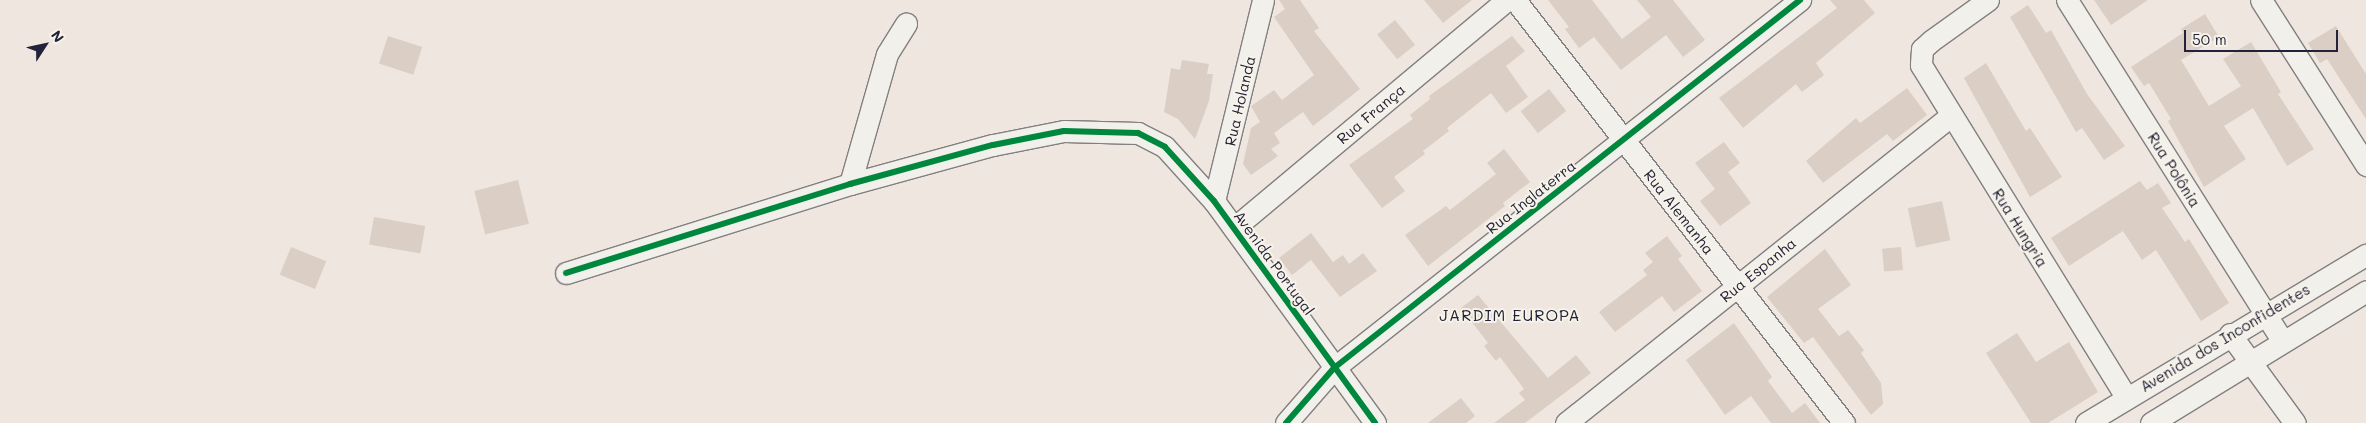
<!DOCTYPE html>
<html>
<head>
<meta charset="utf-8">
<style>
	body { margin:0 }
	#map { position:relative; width:2366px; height:423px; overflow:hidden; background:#efe7df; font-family:Mali,sans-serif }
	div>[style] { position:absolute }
	.building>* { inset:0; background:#dacec5; transform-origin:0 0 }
	.roads { filter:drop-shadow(1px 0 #837f80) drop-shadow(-1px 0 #837f80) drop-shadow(0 1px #837f80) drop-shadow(0 -1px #837f80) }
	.minor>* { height:21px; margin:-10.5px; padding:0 10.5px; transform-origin:10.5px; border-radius:10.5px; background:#f2f0eb }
	.cycleway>* { height:6px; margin:-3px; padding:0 3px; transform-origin:3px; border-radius:3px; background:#00873e }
	span { translate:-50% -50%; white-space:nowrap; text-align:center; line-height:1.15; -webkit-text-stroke:4px #f7f3e8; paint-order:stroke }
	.street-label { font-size:15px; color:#22223b }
	.neighbourhood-label { font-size:16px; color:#22223b; letter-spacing:1px }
	.north { position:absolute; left:20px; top:20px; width:50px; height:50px; -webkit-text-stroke:4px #f7f3e8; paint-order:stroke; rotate:55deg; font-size:14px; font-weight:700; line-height:20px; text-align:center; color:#22223b }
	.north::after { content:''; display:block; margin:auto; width:18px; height:22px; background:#22223b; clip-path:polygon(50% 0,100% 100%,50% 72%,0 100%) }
	.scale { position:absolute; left:2184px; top:30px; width:154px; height:22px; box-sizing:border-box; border:2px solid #22223b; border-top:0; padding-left:6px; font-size:15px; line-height:18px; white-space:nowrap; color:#22223b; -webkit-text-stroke:4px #f7f3e8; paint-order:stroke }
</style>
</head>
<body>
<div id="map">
	<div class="building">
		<i style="clip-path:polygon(1279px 0,1300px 0,1319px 28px,1314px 31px,1360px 89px,1313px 126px,1303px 112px,1274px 133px,1280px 143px,1271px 149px,1278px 156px,1251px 175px,1243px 164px,1251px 128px,1260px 122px,1251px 106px,1274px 90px,1282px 100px,1314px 75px,1274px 17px,1285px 9px)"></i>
		<i style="clip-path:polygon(1424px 0,1472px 0,1443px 23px)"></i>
		<i style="clip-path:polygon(1548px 0,1592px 0,1622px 39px,1651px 17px,1637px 0,1673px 0,1705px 40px,1683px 57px,1666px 35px,1621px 70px,1594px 37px,1579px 48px,1565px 29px,1569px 27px)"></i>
		<i style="clip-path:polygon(1830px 0,1864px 0,1875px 13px,1816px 63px,1824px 75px,1802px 92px,1796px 84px,1743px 128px,1719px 98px,1837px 8px)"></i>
		<i style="clip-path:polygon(2094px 0,2148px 0,2111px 25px)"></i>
		<i style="clip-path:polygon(2028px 5px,2046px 33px,2051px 30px,2087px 94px,2125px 146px,2104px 160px,2082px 128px,2076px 132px,2010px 17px)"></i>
		<i style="clip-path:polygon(2205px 14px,2219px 37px,2181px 60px,2209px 106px,2241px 86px,2223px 59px,2251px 42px,2281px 92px,2278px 94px,2314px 149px,2287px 166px,2253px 108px,2224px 126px,2246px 159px,2204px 187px,2168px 121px,2171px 119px,2149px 83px,2144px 86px,2131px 67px,2183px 33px,2181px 29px)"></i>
		<i style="left:1395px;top:20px;width:32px;height:23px;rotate:51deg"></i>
		<i style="clip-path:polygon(2336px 26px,2366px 74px,2366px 119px,2327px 59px,2320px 63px,2308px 43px)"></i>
		<i style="left:388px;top:36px;width:36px;height:29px;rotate:18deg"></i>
		<i style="clip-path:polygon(1512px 36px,1525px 51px,1506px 66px,1528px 97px,1506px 113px,1491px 93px,1447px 128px,1449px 131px,1423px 151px,1425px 154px,1394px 177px,1405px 191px,1382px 208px,1349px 165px,1413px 119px,1410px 115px,1430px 99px,1429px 96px)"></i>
		<i style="clip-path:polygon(1182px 60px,1209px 64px,1207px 74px,1213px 74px,1209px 101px,1195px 139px,1178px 119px,1164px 112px,1171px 68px,1180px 70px)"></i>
		<i style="clip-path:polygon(1986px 63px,2026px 131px,2030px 128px,2062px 177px,2030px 197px,1964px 78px)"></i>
		<i style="clip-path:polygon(1907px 88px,1927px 115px,1893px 141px,1887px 134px,1823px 183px,1806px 161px,1856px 118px,1860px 123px)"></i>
		<i style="left:1549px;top:89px;width:28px;height:36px;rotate:52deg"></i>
		<i style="clip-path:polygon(1724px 142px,1740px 163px,1728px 172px,1751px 203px,1720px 226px,1700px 201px,1715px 189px,1695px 163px)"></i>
		<i style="clip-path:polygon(1504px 149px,1530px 182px,1503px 203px,1505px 206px,1428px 266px,1405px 235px,1446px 206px,1450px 210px,1496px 174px,1487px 163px)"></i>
		<i style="left:518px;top:180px;width:45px;height:45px;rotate:76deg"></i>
		<i style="clip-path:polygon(2140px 181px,2147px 190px,2158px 183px,2171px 203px,2162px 208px,2185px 242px,2189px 239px,2229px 303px,2201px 321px,2156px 250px,2142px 260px,2123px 231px,2069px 266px,2051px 238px)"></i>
		<i style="left:1942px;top:201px;width:40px;height:35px;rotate:78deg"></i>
		<i style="left:374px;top:217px;width:52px;height:28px;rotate:10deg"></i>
		<i style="clip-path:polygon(1311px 233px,1333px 262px,1343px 255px,1349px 264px,1363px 253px,1377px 271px,1340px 297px,1311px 260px,1292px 275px,1279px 258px)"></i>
		<i style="clip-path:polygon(1667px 236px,1682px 256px,1678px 259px,1702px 291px,1674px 312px,1662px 296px,1615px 332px,1599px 312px,1647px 275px,1643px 270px,1653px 262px,1645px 253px)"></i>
		<i style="left:291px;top:247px;width:38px;height:30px;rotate:22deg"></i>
		<i style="left:1901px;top:247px;width:23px;height:19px;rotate:85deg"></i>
		<i style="clip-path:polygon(1825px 249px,1851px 285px,1818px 309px,1839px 336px,1848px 330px,1864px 350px,1861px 353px,1881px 383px,1883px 404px,1871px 415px,1813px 337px,1804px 343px,1767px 297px)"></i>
		<i style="clip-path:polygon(1478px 295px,1548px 378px,1576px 355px,1591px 373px,1525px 423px,1494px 423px,1525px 400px,1519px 393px,1524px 389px,1500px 357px,1496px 361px,1484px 346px,1488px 343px,1461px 308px)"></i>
		<i style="clip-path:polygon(1734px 323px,1772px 377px,1768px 381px,1792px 413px,1805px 403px,1820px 423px,1771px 423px,1751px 396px,1725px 415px,1686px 360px)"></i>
		<i style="clip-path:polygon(2017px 333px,2036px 362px,2069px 342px,2098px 392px,2048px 423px,2031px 423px,1986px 353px)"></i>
		<i style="clip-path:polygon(1461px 398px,1475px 416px,1466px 423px,1428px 423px)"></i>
	</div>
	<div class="roads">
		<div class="minor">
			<i style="left:1515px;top:0;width:536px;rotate:52.13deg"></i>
			<i style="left:1988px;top:0;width:70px;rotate:144.3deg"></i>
			<i style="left:1931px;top:41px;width:12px;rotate:138deg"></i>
			<i style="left:1922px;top:49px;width:16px;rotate:94deg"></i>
			<i style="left:1921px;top:65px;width:390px;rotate:58.3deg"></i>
			<i style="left:2067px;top:0;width:402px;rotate:57.7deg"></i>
			<i style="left:2261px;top:0;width:196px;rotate:57.5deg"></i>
			<i style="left:850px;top:184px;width:135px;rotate:-74.1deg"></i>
			<i style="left:887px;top:54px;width:36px;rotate:-58deg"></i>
			<i style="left:1214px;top:201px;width:207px;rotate:-76.3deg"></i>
			<i style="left:1234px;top:228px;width:356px;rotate:-39.9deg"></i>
			<i style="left:566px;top:273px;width:298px;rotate:-17.4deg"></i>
			<i style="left:850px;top:184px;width:148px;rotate:-15.3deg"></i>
			<i style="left:993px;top:145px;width:72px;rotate:-11.2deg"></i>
			<i style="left:1064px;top:131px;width:74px;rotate:1.5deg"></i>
			<i style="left:1138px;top:133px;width:30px;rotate:27deg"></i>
			<i style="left:1165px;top:147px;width:73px;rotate:47.8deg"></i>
			<i style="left:1214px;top:201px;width:274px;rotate:54deg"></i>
			<i style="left:2230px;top:334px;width:110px;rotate:53.9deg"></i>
			<i style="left:1286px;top:423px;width:73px;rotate:-48.9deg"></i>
			<i style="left:1334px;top:368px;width:594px;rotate:-38.3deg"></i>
			<i style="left:1566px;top:423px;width:492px;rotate:-38.6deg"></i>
			<i style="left:2086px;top:423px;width:327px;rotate:-31deg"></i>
			<i style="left:2151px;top:423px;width:252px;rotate:-31.5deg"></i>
		</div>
	</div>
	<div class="cycleway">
		<i style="left:566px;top:273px;width:298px;rotate:-17.4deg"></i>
		<i style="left:850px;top:184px;width:148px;rotate:-15.3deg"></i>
		<i style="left:993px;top:145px;width:72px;rotate:-11.2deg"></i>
		<i style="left:1064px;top:131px;width:74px;rotate:1.5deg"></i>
		<i style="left:1138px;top:133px;width:30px;rotate:27deg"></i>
		<i style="left:1165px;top:147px;width:73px;rotate:47.8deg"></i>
		<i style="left:1214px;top:201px;width:274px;rotate:54deg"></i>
		<i style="left:1286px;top:423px;width:73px;rotate:-48.9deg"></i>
		<i style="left:1334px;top:368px;width:594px;rotate:-38.3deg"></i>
	</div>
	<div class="street-label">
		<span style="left:1240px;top:101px;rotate:-77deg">Rua Holanda</span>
		<span style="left:1371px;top:114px;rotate:-40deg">Rua França</span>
		<span style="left:2174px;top:170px;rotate:58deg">Rua Polônia</span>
		<span style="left:1531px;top:197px;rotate:-38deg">Rua Inglaterra</span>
		<span style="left:1679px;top:212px;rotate:52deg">Rua Alemanha</span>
		<span style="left:2020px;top:228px;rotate:58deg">Rua Hungria</span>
		<span style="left:1274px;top:263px;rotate:54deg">Avenida Portugal</span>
		<span style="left:1758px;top:270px;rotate:-39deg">Rua Espanha</span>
		<span style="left:2225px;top:338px;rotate:-31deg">Avenida dos Inconfidentes</span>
	</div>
	<div class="neighbourhood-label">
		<span style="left:1510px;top:315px">JARDIM EUROPA</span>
	</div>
	<div class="north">N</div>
	<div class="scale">50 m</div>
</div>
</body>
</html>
